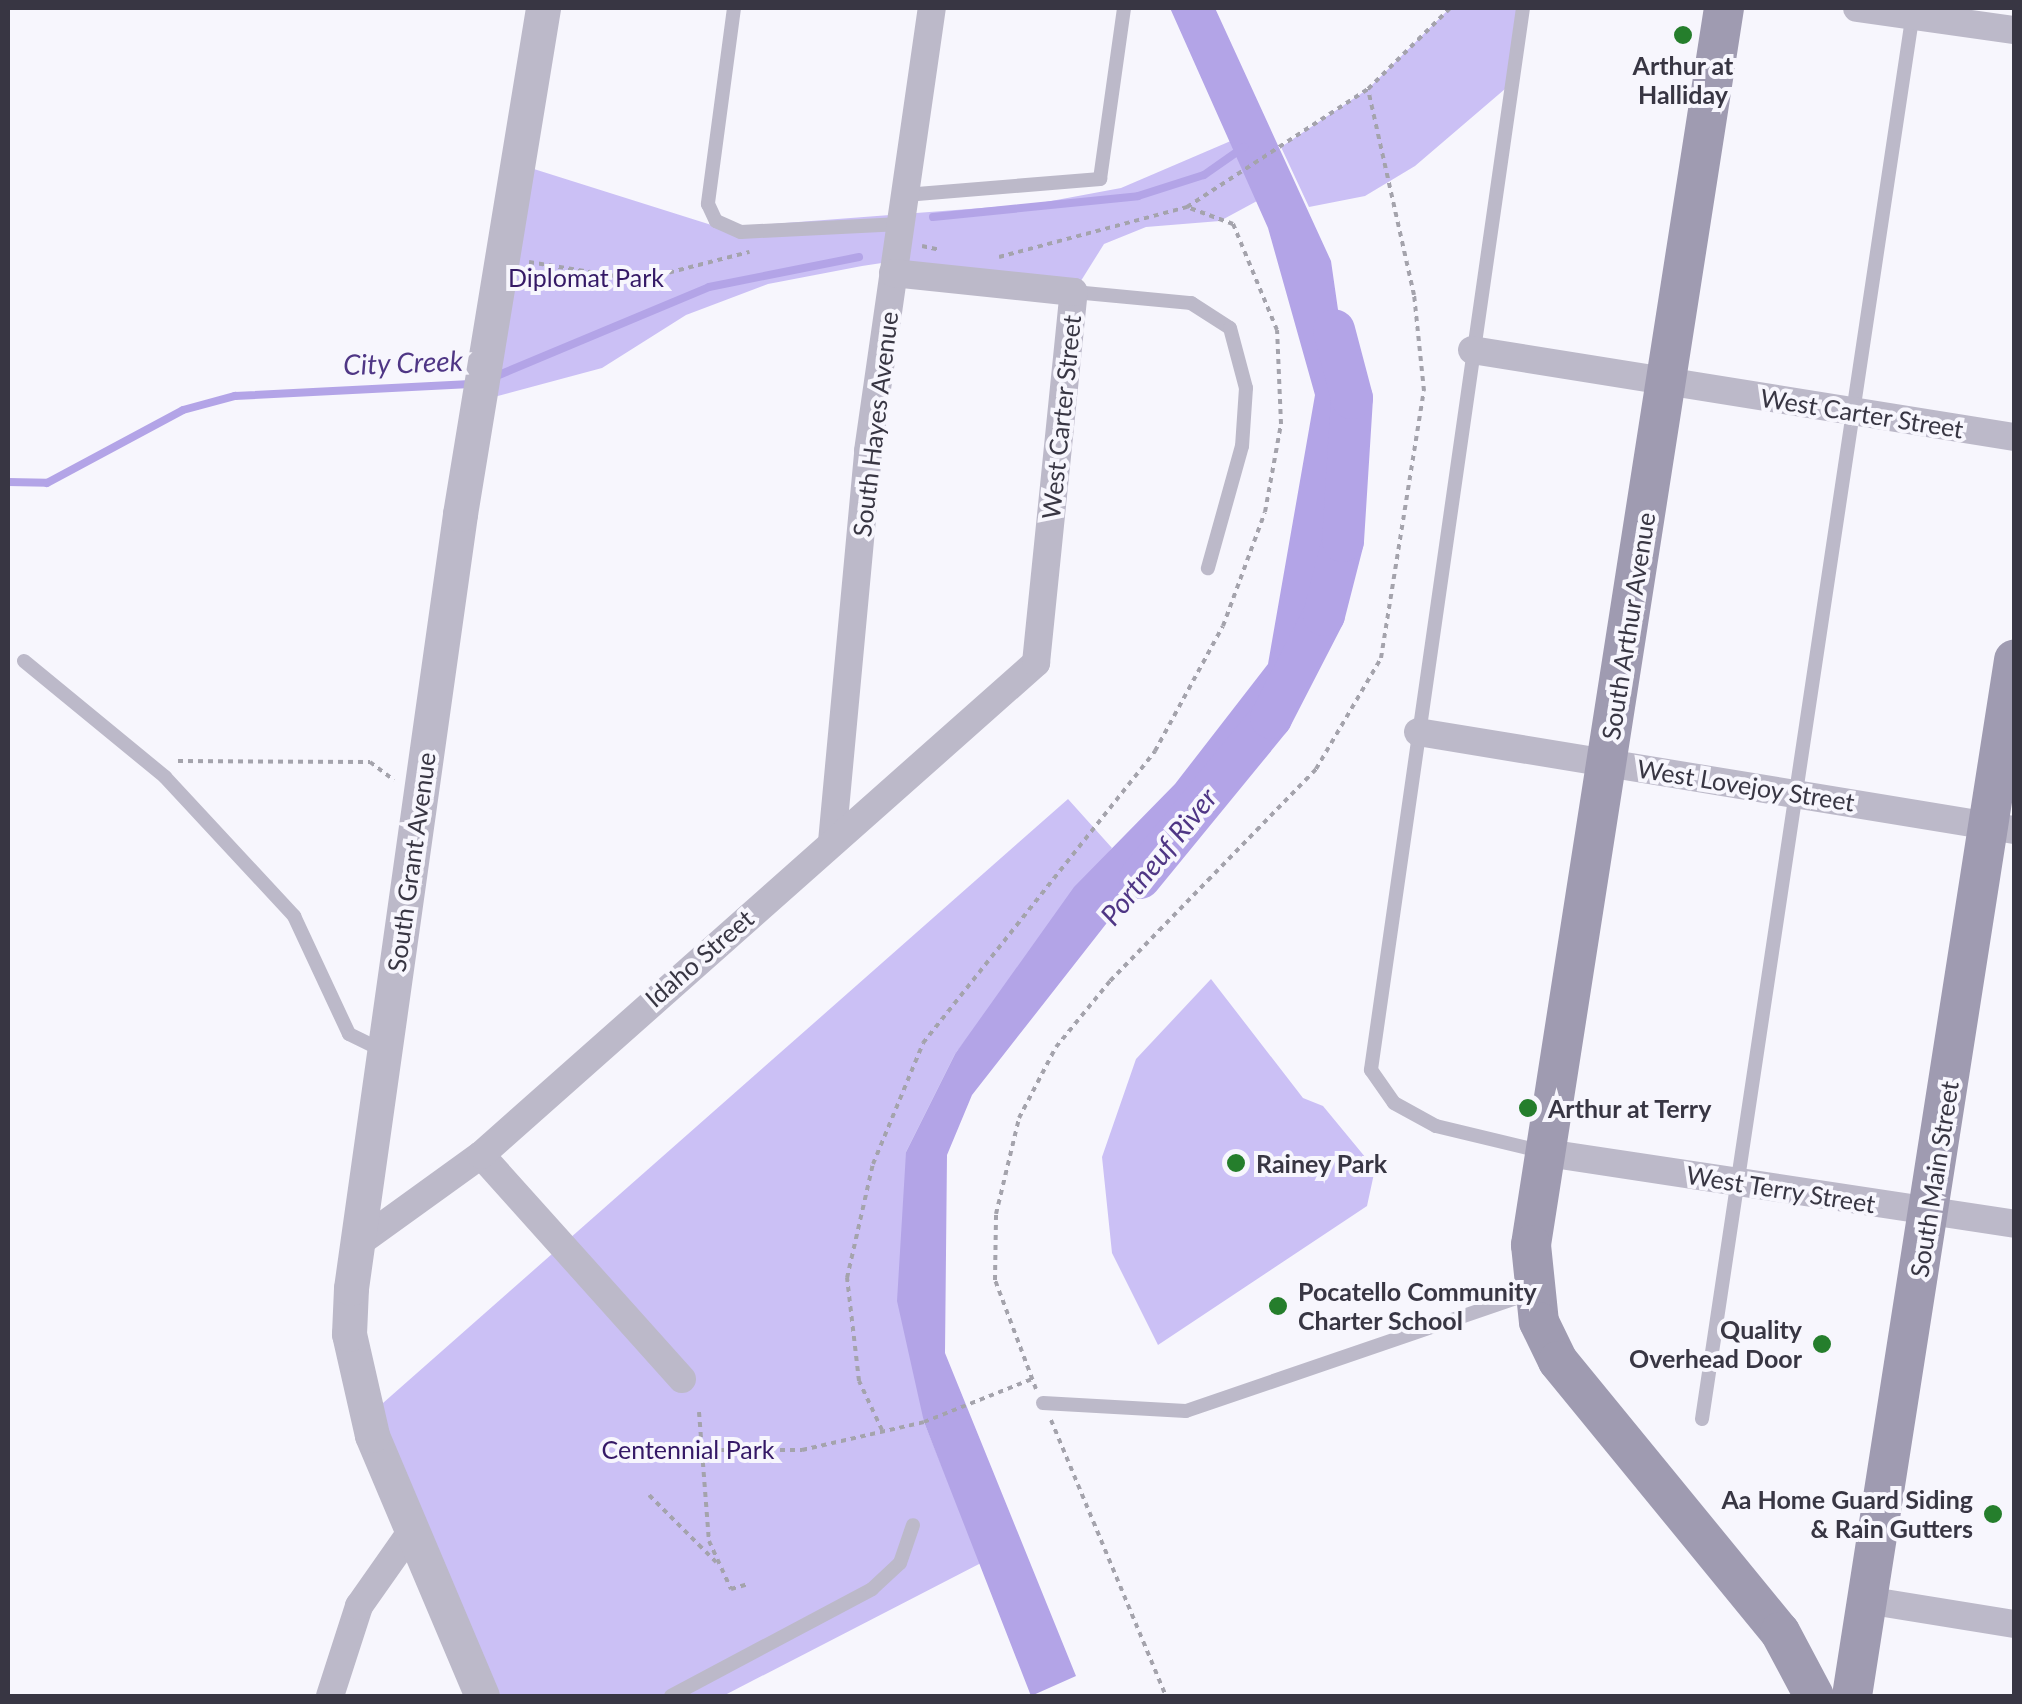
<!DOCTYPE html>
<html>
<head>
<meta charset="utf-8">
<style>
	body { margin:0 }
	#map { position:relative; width:2022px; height:1704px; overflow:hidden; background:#f7f6fd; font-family:Lato,sans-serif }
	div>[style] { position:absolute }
	.green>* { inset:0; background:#cbc0f5 }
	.water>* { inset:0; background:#b3a4e7 }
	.stream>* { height:8px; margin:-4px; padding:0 4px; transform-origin:4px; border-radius:4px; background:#b3a4e7 }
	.river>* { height:42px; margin:-21px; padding:0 21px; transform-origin:21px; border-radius:21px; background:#b3a4e7 }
	.path>* { height:4px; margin-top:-2px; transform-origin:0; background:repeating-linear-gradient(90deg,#a4a3ac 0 5px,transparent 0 10px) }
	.service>* { height:14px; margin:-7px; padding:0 7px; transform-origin:7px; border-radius:7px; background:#bcb9c9 }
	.minor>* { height:28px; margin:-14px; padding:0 14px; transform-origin:14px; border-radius:14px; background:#bcb9c9 }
	.tertiary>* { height:35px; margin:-17.5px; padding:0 17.5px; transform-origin:17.5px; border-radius:17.5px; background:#bcb9c9 }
	.secondary>* { height:40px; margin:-20px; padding:0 20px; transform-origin:20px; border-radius:20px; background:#9f9bb1 }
	.dots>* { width:28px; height:28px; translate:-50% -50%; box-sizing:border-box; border:5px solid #f7f6fd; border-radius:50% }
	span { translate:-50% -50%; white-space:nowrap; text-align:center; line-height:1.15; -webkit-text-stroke:8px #f7f6fd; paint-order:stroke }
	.poi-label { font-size:25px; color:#383643; font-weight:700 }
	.left { translate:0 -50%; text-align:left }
	.right { translate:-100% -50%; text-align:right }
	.park-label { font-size:25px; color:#351966 }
	.street-label { font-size:25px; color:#383643 }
	.water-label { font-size:28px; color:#4f3685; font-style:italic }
	.frame { position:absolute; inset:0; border:10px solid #383643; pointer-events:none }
</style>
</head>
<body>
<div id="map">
	<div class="green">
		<i style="clip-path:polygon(1450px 8px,1523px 8px,1512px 83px,1415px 166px,1365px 196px,1309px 207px,1281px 147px,1368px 89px)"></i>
		<i style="clip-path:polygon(1233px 140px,1257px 201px,1220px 221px,1146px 227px,1104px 244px,1074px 292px,895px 261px,862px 266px,768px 284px,686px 315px,602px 368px,479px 401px,518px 164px,721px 228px,1035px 204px,1121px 188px)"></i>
		<i style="clip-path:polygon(1068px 799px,1112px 848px,955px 1054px,906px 1152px,924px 1422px,981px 1563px,723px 1696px,482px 1696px,366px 1418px)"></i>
		<i style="clip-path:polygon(1211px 979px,1303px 1098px,1323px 1106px,1375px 1169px,1367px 1206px,1158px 1345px,1112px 1253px,1102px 1157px,1136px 1059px)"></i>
	</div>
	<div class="water">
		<i style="clip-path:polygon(1170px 8px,1215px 8px,1331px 261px,1349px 386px,1343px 541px,1291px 688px,972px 1095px,947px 1155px,945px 1353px,1076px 1676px,1031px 1696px,924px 1422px,897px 1301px,906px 1152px,955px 1054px,1074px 887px,1175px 784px,1268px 664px,1315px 395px,1268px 228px)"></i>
	</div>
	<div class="stream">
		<i style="left:933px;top:217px;width:206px;rotate:-5.8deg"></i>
		<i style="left:1138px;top:196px;width:69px;rotate:-17.7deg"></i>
		<i style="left:1204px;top:175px;width:49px;rotate:-35deg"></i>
		<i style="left:494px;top:377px;width:233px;rotate:-22.7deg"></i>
		<i style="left:709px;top:287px;width:153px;rotate:-11.3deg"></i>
		<i style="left:8px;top:482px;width:39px;rotate:1deg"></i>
		<i style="left:47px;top:483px;width:154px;rotate:-28.2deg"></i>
		<i style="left:183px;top:410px;width:54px;rotate:-15.1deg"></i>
		<i style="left:235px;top:396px;width:236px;rotate:-2.9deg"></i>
	</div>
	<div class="river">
		<i style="left:1140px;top:878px;width:207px;rotate:-50.7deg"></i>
		<i style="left:1271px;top:718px;width:116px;rotate:-62.8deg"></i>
		<i style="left:1324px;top:615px;width:76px;rotate:-75.6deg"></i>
		<i style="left:1343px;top:541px;width:143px;rotate:-86.4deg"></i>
		<i style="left:1352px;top:398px;width:70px;rotate:-104.8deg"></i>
	</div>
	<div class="path">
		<i style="left:922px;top:246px;width:19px;rotate:12deg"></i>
		<i style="left:999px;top:257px;width:195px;rotate:-14.9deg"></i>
		<i style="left:1187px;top:207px;width:216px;rotate:-33.1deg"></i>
		<i style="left:1368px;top:89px;width:115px;rotate:-44.6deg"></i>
		<i style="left:529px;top:262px;width:112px;rotate:9.2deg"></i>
		<i style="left:640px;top:280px;width:113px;rotate:-14.4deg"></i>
		<i style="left:178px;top:761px;width:192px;rotate:0.3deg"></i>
		<i style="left:370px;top:762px;width:30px;rotate:37deg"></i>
		<i style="left:1036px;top:1389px;width:116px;rotate:-110.6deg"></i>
		<i style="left:995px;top:1280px;width:66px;rotate:-89.1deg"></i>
		<i style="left:996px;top:1214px;width:99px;rotate:-76.5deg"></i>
		<i style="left:1019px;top:1118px;width:80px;rotate:-62.5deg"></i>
		<i style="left:1056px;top:1047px;width:85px;rotate:-50.7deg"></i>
		<i style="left:1110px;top:981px;width:296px;rotate:-45.8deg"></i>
		<i style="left:1316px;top:769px;width:129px;rotate:-59.6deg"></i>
		<i style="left:1381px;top:658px;width:270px;rotate:-80.9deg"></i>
		<i style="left:1424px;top:391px;width:97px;rotate:-95.9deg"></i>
		<i style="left:1414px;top:295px;width:211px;rotate:-102.6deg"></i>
		<i style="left:699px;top:1412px;width:129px;rotate:85.6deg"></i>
		<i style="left:709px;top:1541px;width:53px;rotate:65.4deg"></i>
		<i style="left:731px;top:1589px;width:18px;rotate:-16deg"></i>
		<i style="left:1051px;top:1420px;width:299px;rotate:67.4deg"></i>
		<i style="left:882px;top:1430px;width:54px;rotate:-115.1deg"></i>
		<i style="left:859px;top:1381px;width:104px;rotate:-96.6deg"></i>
		<i style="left:847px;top:1278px;width:117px;rotate:-77.2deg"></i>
		<i style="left:873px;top:1164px;width:131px;rotate:-67.5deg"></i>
		<i style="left:923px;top:1043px;width:373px;rotate:-51.5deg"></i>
		<i style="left:1155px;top:751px;width:142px;rotate:-61.5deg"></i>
		<i style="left:1223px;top:626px;width:121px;rotate:-69.8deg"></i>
		<i style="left:1265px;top:512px;width:89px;rotate:-79.7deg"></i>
		<i style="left:1281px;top:424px;width:94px;rotate:-92.4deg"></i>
		<i style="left:1277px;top:330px;width:115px;rotate:-112.5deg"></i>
		<i style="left:1233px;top:224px;width:49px;rotate:-159.7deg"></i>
		<i style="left:700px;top:1450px;width:102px"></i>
		<i style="left:802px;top:1450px;width:125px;rotate:-12.9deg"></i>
		<i style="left:924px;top:1422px;width:116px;rotate:-21.7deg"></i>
		<i style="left:649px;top:1495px;width:95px;rotate:45deg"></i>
	</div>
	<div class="service">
		<i style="left:734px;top:8px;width:198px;rotate:97.6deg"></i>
		<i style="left:708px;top:204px;width:19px;rotate:65deg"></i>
		<i style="left:716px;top:221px;width:27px;rotate:24deg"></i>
		<i style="left:741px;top:232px;width:160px;rotate:-2.9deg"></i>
		<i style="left:1523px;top:8px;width:1073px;rotate:98.15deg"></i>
		<i style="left:1371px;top:1070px;width:40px;rotate:55.1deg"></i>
		<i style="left:1394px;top:1103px;width:48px;rotate:28.7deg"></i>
		<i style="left:1436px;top:1126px;width:107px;rotate:13.5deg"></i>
		<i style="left:905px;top:195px;width:196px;rotate:-4.7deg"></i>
		<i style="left:1100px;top:179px;width:173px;rotate:-82deg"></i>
		<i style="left:1074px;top:292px;width:118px;rotate:5.4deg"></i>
		<i style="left:1191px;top:303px;width:46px;rotate:32.7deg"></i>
		<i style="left:1230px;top:328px;width:62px;rotate:75.1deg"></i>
		<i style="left:1246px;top:388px;width:58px;rotate:93.9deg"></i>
		<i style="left:1242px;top:446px;width:127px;rotate:105.6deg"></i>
		<i style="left:24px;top:661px;width:183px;rotate:39.4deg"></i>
		<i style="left:165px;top:777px;width:190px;rotate:47.1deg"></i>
		<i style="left:294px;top:916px;width:130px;rotate:65deg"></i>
		<i style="left:349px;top:1034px;width:37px;rotate:26deg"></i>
		<i style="left:1043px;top:1403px;width:143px;rotate:3.2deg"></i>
		<i style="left:1186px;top:1411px;width:365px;rotate:-18.9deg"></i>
		<i style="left:1702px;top:1419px;width:1422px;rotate:-81.47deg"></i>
		<i style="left:671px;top:1696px;width:228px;rotate:-28deg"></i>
		<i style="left:872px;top:1589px;width:38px;rotate:-43deg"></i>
		<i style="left:900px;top:1563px;width:40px;rotate:-71.1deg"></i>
	</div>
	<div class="minor">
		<i style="left:1857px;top:8px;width:159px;rotate:8deg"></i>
		<i style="left:1472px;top:350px;width:549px;rotate:9.12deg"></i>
		<i style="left:1418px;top:732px;width:604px;rotate:9.34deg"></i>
		<i style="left:832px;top:842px;width:393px;rotate:-84.7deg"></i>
		<i style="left:868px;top:451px;width:448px;rotate:-81.8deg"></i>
		<i style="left:1547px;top:1153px;width:472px;rotate:8.6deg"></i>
		<i style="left:481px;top:1155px;width:301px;rotate:48.1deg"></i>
		<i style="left:356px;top:1245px;width:154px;rotate:-35.8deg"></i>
		<i style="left:481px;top:1155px;width:742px;rotate:-41.56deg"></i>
		<i style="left:1036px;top:663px;width:373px;rotate:-84.2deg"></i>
		<i style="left:1074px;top:292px;width:182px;rotate:-174deg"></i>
		<i style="left:1866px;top:1600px;width:150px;rotate:9.2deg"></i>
		<i style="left:330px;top:1696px;width:95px;rotate:-72.1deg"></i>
		<i style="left:359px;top:1606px;width:90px;rotate:-54.9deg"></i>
	</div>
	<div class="tertiary">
		<i style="left:482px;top:1696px;width:283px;rotate:-112.9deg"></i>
		<i style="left:372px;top:1435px;width:104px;rotate:-102.8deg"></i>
		<i style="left:349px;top:1334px;width:46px;rotate:-87.5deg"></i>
		<i style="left:351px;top:1288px;width:782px;rotate:-81.98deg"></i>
		<i style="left:460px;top:514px;width:513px;rotate:-80.68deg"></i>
	</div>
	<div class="secondary">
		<i style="left:1724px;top:8px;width:1252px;rotate:98.87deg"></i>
		<i style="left:1531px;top:1245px;width:77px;rotate:84.1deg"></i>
		<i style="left:1539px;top:1322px;width:43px;rotate:64deg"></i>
		<i style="left:1558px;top:1361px;width:350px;rotate:50.7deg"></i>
		<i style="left:1780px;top:1632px;width:72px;rotate:62deg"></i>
		<i style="left:1852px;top:1696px;width:1049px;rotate:-81.11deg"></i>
	</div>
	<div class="dots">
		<i style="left:1683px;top:35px;background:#257e2c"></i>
		<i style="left:1528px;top:1108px;background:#257e2c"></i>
		<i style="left:1236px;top:1163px;background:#257e2c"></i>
		<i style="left:1278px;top:1306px;background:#257e2c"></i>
		<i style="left:1822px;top:1344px;background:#257e2c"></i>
		<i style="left:1993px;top:1514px;background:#257e2c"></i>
	</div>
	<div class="poi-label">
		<span style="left:1683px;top:80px">Arthur at<br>Halliday</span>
		<span class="left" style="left:1548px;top:1108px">Arthur at Terry</span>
		<span class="left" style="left:1256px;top:1163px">Rainey Park</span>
		<span class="left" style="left:1298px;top:1306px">Pocatello Community<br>Charter School</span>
		<span class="right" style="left:1802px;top:1344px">Quality<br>Overhead Door</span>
		<span class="right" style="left:1973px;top:1514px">Aa Home Guard Siding<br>&amp; Rain Gutters</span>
	</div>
	<div class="park-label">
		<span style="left:586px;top:277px">Diplomat Park</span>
		<span style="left:688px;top:1449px">Centennial Park</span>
	</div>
	<div class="street-label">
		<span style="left:1862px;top:413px;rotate:9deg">West Carter Street</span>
		<span style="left:1061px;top:417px;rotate:-84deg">West Carter Street</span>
		<span style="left:875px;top:424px;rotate:-83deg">South Hayes Avenue</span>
		<span style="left:1628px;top:626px;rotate:-81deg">South Arthur Avenue</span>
		<span style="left:1746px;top:785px;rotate:9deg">West Lovejoy Street</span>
		<span style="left:411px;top:862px;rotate:-82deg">South Grant Avenue</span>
		<span style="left:699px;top:958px;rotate:-41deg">Idaho Street</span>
		<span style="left:1934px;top:1179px;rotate:-81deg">South Main Street</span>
		<span style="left:1781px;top:1189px;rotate:9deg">West Terry Street</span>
	</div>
	<div class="water-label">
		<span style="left:403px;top:362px;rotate:-2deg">City Creek</span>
		<span style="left:1158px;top:856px;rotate:-51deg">Portneuf River</span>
	</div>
	<div class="frame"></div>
</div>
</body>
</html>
